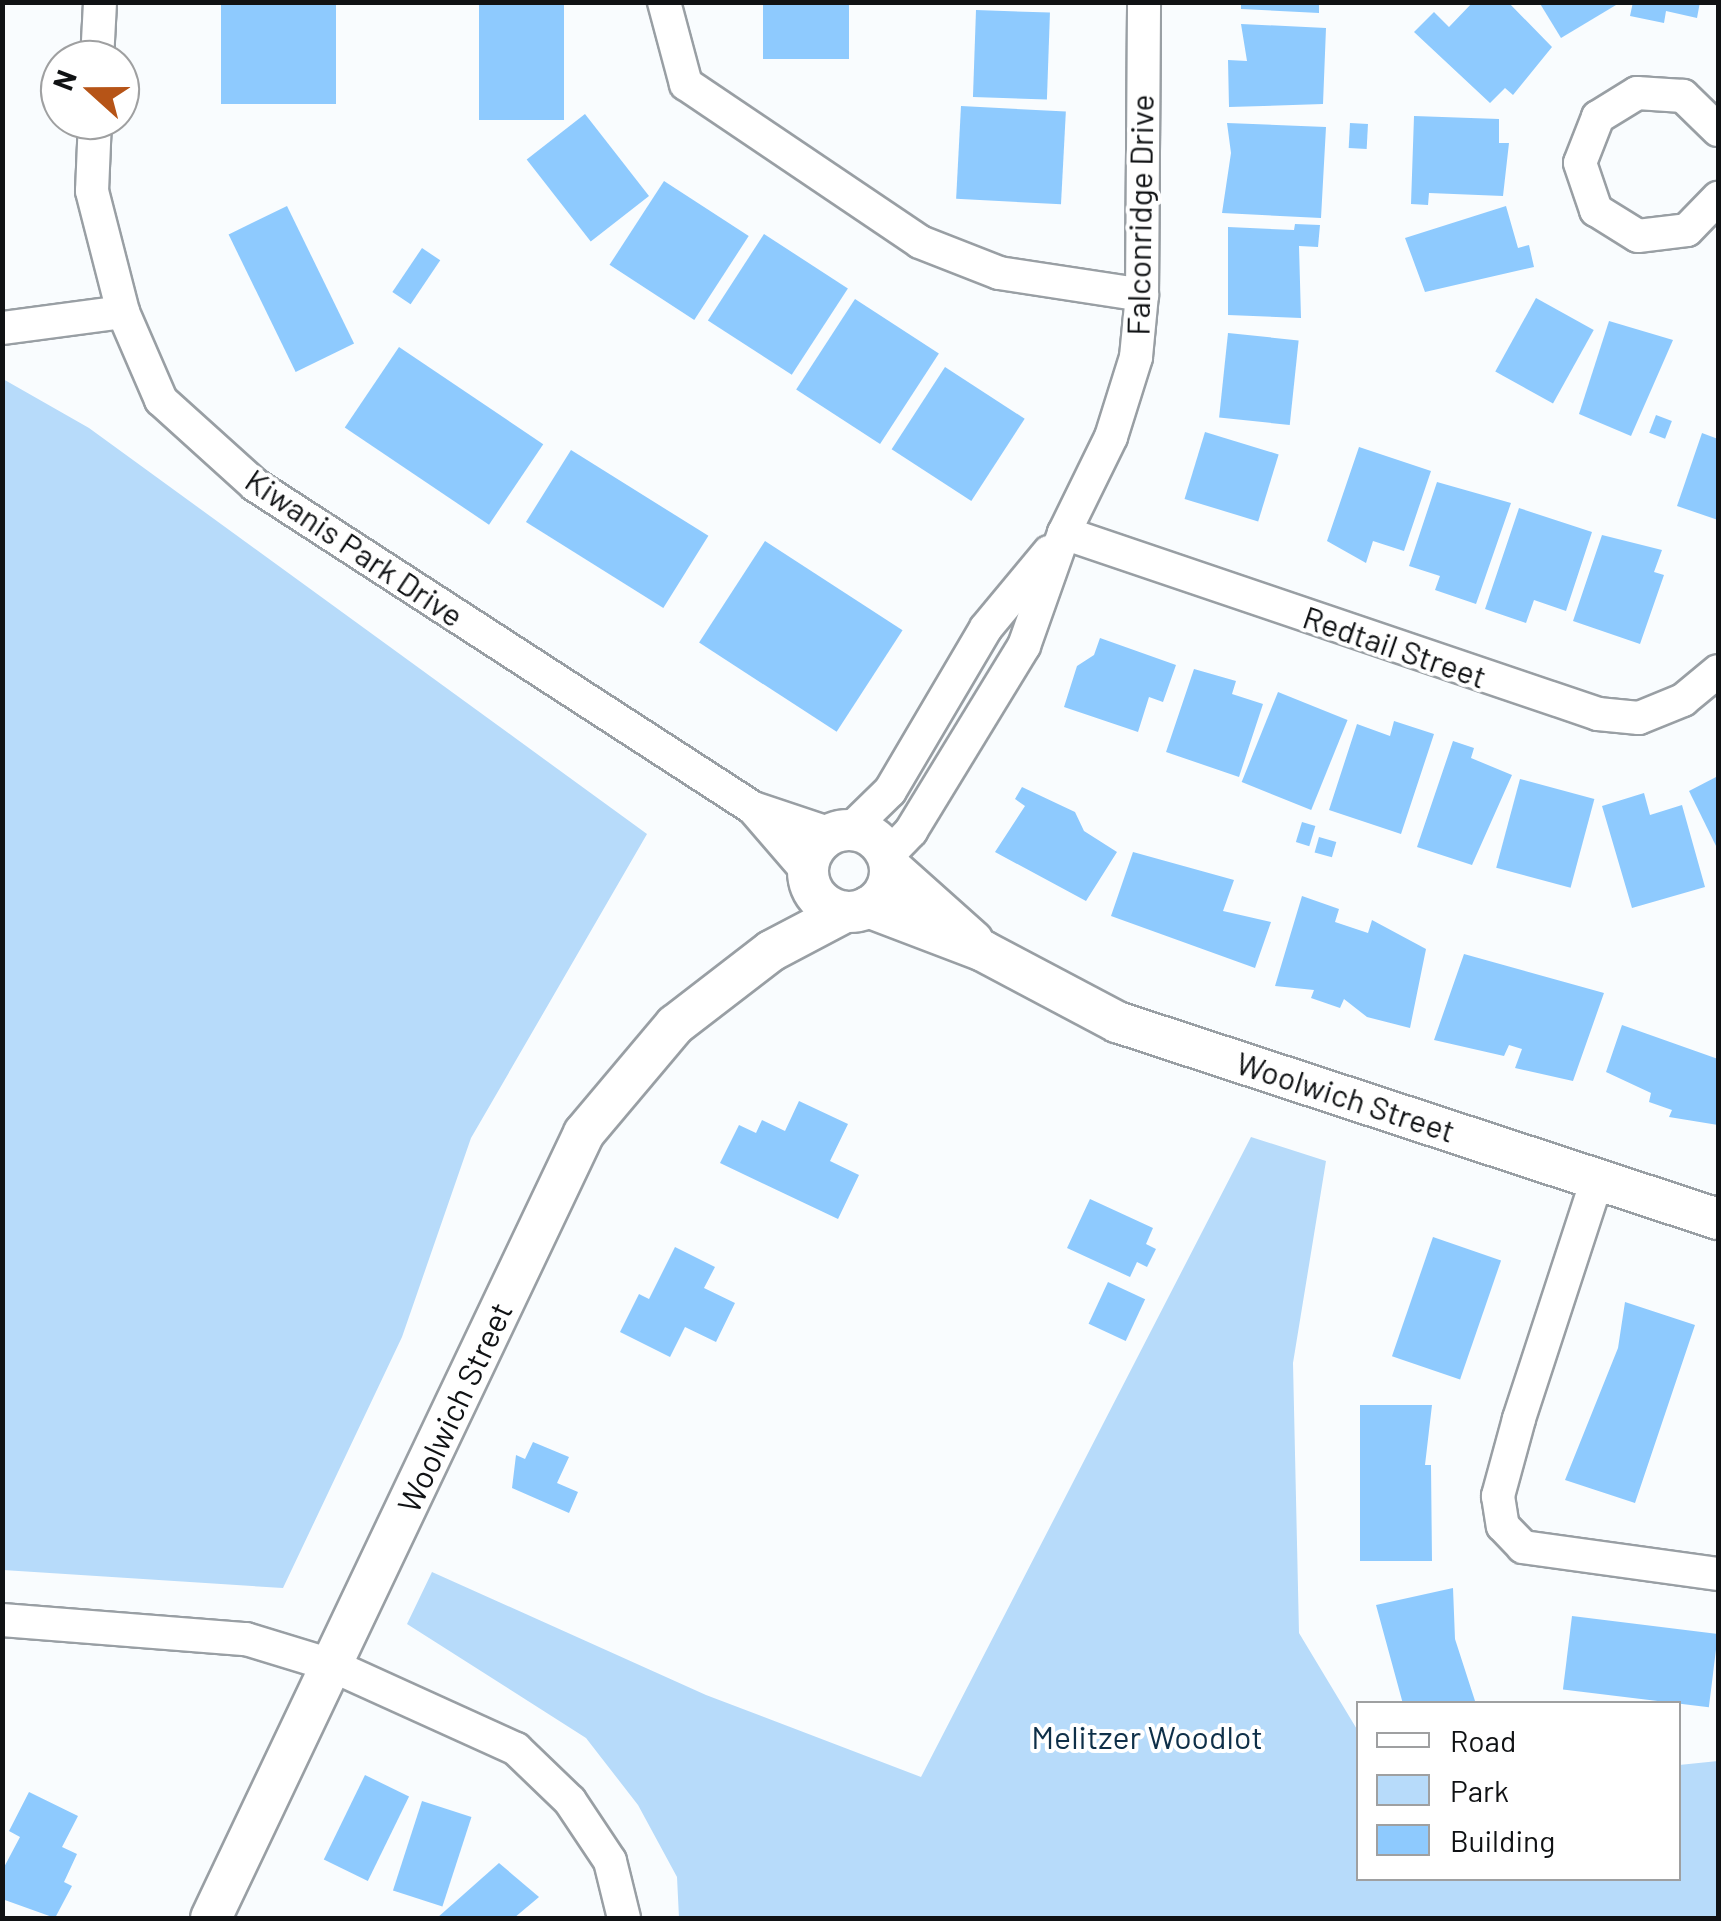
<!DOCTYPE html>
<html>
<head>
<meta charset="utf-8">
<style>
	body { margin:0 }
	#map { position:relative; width:1721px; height:1921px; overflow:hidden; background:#f9fcfe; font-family:Barlow,sans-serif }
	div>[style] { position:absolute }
	.green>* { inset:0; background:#b7dbfa }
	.building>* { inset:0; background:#8ecafe; transform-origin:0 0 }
	.roads { filter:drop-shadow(2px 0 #999fa4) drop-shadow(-2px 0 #999fa4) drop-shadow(0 2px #999fa4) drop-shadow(0 -2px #999fa4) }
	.minor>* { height:32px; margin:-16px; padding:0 16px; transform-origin:16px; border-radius:16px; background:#fff }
	.tertiary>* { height:40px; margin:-20px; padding:0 20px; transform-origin:20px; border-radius:20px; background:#fff }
	.tertiary>.ring { margin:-20px; padding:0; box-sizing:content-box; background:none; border:40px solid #fff; border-radius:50% }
	span { translate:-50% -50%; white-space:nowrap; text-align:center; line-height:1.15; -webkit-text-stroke:8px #fff; paint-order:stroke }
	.street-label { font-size:32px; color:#101214 }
	.park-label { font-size:32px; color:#0e2f48 }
	.frame { position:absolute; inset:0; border:5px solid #101214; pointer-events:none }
	.legend { position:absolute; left:1356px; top:1701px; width:325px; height:180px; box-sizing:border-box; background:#fff; border:2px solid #9fa0a1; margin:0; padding:12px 18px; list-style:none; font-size:30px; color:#101214 }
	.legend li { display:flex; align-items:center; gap:20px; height:50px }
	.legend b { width:50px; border:2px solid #9fa0a1 }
	.north { position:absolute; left:40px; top:40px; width:100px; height:100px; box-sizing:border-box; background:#fff; border:2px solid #9fa0a1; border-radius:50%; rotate:291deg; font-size:28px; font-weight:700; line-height:40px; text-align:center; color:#101214 }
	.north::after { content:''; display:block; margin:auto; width:35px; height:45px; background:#b65417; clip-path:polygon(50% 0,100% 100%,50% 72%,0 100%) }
</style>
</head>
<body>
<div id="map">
	<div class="green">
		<i style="clip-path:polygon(3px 379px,89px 428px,647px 834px,471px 1138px,402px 1337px,283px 1588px,3px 1570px)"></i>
		<i style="clip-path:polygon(1251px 1137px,1326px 1161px,1293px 1363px,1299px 1633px,1358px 1731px,1358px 1878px,1678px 1878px,1679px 1765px,1718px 1761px,1718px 1918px,679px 1918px,677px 1877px,638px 1805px,586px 1738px,407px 1624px,432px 1572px,706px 1695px,921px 1777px)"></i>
	</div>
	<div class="building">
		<i style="left:221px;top:2px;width:115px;height:102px"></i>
		<i style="left:479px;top:2px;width:85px;height:118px"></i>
		<i style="left:763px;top:2px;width:86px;height:57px"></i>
		<i style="clip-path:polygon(1241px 2px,1319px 2px,1319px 13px,1241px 9px)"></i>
		<i style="clip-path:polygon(1473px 2px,1508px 2px,1552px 47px,1513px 95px,1505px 88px,1490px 103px,1414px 32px,1434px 12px,1449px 27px)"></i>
		<i style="clip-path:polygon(1539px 2px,1621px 2px,1561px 38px)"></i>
		<i style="clip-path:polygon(1633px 2px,1700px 2px,1697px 18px,1666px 11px,1664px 23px,1630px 16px)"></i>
		<i style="left:976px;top:10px;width:74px;height:87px;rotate:2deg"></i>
		<i style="clip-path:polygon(1241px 24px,1326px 28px,1323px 104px,1229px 107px,1228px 60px,1247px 61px)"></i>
		<i style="left:961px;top:106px;width:105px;height:93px;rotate:3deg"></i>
		<i style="left:585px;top:114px;width:104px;height:74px;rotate:52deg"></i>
		<i style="clip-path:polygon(1414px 116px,1499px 119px,1499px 143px,1509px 143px,1503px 196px,1429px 193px,1428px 205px,1411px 204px)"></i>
		<i style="clip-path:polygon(1227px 123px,1326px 127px,1321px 218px,1222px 213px,1231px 153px)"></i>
		<i style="left:1350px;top:123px;width:18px;height:25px;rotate:3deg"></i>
		<i style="left:664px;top:181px;width:101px;height:100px;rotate:33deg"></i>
		<i style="left:287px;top:206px;width:153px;height:65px;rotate:64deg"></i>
		<i style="clip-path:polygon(1506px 206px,1518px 248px,1529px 245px,1534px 267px,1425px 292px,1405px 238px)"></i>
		<i style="clip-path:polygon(1295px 224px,1320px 225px,1318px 247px,1299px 246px,1301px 318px,1228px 315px,1228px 227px,1294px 230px)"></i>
		<i style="left:764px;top:234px;width:100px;height:103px;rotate:33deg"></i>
		<i style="left:422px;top:248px;width:22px;height:53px;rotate:34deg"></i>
		<i style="left:1536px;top:298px;width:66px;height:84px;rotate:29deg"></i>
		<i style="left:855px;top:299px;width:100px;height:108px;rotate:33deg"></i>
		<i style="clip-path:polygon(1609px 321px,1673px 340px,1631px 436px,1579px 414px)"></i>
		<i style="left:1228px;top:333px;width:71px;height:85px;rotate:6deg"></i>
		<i style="left:399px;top:347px;width:174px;height:97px;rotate:34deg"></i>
		<i style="left:945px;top:367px;width:95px;height:98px;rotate:33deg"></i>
		<i style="left:1656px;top:415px;width:17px;height:19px;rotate:21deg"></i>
		<i style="left:1205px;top:432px;width:77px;height:70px;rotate:17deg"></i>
		<i style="clip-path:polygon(1702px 433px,1718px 439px,1718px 520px,1677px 506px)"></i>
		<i style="clip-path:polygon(1359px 447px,1431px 471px,1404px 551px,1373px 541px,1366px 563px,1327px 541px)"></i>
		<i style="left:571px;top:450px;width:162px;height:85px;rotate:32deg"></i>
		<i style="clip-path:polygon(1437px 482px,1511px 503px,1476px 604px,1435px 590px,1440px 576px,1409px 566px)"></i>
		<i style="clip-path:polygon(1519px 508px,1592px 532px,1566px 611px,1534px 600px,1526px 623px,1485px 609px)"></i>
		<i style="clip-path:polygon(1602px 535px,1662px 550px,1654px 572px,1664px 575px,1640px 644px,1573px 621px)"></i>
		<i style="left:765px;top:541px;width:164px;height:121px;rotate:33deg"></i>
		<i style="clip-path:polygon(1100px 638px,1176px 665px,1163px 702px,1149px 697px,1138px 732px,1064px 707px,1077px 666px,1094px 655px)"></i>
		<i style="clip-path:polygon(1194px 669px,1236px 681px,1232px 694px,1263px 704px,1239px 777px,1166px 752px)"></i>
		<i style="left:1278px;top:692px;width:75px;height:97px;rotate:22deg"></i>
		<i style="clip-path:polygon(1394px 721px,1434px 734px,1401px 834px,1329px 810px,1357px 724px,1390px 736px)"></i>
		<i style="clip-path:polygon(1453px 741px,1474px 748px,1471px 758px,1512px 775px,1472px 865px,1417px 847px)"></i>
		<i style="clip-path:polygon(1718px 776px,1718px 850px,1689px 791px)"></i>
		<i style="left:1520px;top:779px;width:77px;height:92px;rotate:15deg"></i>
		<i style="clip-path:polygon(1022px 787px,1075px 812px,1084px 831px,1117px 852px,1086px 901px,995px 852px,1025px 806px,1015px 799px)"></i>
		<i style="clip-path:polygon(1644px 793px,1650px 815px,1682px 805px,1705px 887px,1632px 908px,1602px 806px)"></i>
		<i style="left:1302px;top:822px;width:14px;height:21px;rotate:17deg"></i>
		<i style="left:1319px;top:837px;width:18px;height:16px;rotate:16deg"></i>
		<i style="clip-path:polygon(1133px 852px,1234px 880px,1223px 911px,1271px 922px,1255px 968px,1111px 916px)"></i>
		<i style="clip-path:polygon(1302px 896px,1339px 909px,1335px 922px,1368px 933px,1372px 920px,1426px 949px,1410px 1028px,1367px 1017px,1344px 999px,1340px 1008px,1311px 998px,1314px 990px,1275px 986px)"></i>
		<i style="clip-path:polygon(1464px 954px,1604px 993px,1573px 1081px,1515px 1068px,1522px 1049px,1509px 1045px,1504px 1056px,1434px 1040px)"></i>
		<i style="clip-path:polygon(1622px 1025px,1718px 1059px,1718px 1125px,1669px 1117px,1672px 1110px,1649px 1102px,1651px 1093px,1606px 1072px)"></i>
		<i style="clip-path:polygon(799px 1101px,848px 1124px,830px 1161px,859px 1175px,838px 1219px,720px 1163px,739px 1125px,756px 1133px,762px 1120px,785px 1131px)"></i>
		<i style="clip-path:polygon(1090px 1199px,1153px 1228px,1146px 1244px,1156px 1249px,1147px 1267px,1137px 1262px,1130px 1277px,1067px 1248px)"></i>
		<i style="left:1433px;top:1237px;width:72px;height:126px;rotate:19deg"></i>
		<i style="clip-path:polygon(675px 1247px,715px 1267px,704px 1288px,735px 1303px,716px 1342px,685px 1327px,670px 1357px,620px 1332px,639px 1294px,649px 1299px)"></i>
		<i style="left:1108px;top:1282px;width:41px;height:46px;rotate:25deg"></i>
		<i style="clip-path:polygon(1625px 1302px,1695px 1325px,1635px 1503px,1565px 1480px,1618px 1348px)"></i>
		<i style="clip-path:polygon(1360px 1405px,1432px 1405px,1425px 1465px,1431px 1465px,1432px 1561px,1360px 1561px)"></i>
		<i style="clip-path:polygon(533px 1442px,569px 1457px,557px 1483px,578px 1492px,569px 1513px,512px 1488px,516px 1455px,525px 1459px)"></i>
		<i style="clip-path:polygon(1453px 1588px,1455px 1639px,1476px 1704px,1403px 1704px,1376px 1605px)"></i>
		<i style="left:1572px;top:1616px;width:147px;height:74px;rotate:7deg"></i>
		<i style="left:365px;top:1775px;width:49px;height:94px;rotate:26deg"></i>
		<i style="clip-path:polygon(29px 1792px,78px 1816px,62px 1847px,77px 1854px,64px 1882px,72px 1886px,55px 1918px,2px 1899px,2px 1871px,20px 1837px,9px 1831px)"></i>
		<i style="left:422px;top:1801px;width:52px;height:94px;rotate:18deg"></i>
		<i style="clip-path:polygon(499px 1863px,539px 1897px,514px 1918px,437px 1918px)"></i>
	</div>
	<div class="roads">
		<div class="minor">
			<i style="left:664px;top:2px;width:85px;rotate:75deg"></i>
			<i style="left:686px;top:84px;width:282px;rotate:34deg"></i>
			<i style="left:920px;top:242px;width:85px;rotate:21.4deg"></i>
			<i style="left:999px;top:273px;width:145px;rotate:8.7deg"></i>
			<i style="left:97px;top:60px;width:58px;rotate:-87deg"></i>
			<i style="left:95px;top:120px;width:71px;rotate:92.4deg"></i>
			<i style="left:92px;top:191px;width:125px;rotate:75.6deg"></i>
			<i style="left:123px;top:312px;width:96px;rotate:66.6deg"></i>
			<i style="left:161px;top:400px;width:127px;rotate:42.1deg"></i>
			<i style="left:255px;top:485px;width:594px;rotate:32.97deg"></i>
			<i style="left:753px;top:808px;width:82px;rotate:18.4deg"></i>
			<i style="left:1718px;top:130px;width:49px;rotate:-135.8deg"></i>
			<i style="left:1683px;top:96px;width:46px;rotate:-176.3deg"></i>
			<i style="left:1637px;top:93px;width:46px;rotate:148.4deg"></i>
			<i style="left:1598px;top:117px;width:49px;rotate:111.4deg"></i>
			<i style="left:1580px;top:163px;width:50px;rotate:71.2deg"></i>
			<i style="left:1596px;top:210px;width:49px;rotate:31.8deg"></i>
			<i style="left:1638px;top:236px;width:49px;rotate:-7deg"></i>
			<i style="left:1687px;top:230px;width:45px;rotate:-45.9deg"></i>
			<i style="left:2px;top:328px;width:122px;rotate:-7.5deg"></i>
			<i style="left:1064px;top:533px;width:564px;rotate:18.72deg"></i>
			<i style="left:1598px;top:714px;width:41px;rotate:5.6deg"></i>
			<i style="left:1639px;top:718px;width:48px;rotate:-22.2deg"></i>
			<i style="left:1683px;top:700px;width:45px;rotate:-39.6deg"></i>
			<i style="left:753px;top:808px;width:84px;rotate:49.3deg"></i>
			<i style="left:851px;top:829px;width:54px;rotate:-44.3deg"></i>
			<i style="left:890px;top:791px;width:189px;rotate:-59.5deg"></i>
			<i style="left:986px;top:628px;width:99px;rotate:-50.3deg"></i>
			<i style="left:887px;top:856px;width:35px;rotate:-46deg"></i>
			<i style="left:911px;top:831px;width:217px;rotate:-58.6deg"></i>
			<i style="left:1024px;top:646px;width:120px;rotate:-70.5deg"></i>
			<i style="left:1064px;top:533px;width:107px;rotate:-63.9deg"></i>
			<i style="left:1111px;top:437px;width:84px;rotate:-72.6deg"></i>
			<i style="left:1136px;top:357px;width:62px;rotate:-84.5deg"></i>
			<i style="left:1142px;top:295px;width:293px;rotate:-89.6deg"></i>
			<i style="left:1598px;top:1177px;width:255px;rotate:108.1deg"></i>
			<i style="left:1519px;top:1419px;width:80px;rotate:105.3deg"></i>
			<i style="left:1498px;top:1496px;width:30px;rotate:81deg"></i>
			<i style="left:1503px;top:1526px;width:29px;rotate:46deg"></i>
			<i style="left:1523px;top:1547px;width:197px;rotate:7.9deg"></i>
			<i style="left:2px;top:1620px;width:245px;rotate:4.5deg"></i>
			<i style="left:246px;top:1639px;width:89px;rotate:17deg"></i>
			<i style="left:331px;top:1665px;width:203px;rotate:24.4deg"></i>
			<i style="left:516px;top:1749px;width:75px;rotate:43.9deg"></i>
			<i style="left:570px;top:1801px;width:72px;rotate:56.3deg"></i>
			<i style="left:610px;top:1861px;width:59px;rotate:76.2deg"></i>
		</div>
		<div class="tertiary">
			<i class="ring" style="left:808px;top:830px;width:42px;height:42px"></i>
			<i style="left:890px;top:867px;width:111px;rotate:41.7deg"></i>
			<i style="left:868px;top:907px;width:123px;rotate:20.9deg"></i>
			<i style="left:983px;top:951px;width:152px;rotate:27.9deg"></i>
			<i style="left:1117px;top:1022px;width:632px;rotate:18.15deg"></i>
			<i style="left:211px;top:1918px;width:869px;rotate:-64.58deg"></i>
			<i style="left:584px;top:1133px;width:141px;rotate:-49.9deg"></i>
			<i style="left:675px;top:1025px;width:121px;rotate:-37.6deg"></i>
			<i style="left:771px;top:951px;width:84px;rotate:-27.8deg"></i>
		</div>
	</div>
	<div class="street-label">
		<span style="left:1139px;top:215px;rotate:-89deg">Falconridge Drive</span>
		<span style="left:355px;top:547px;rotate:34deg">Kiwanis Park Drive</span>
		<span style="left:1395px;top:646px;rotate:19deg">Redtail Street</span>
		<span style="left:1346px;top:1096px;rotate:18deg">Woolwich Street</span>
		<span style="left:454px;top:1407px;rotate:-65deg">Woolwich Street</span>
	</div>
	<div class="park-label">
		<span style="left:1147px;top:1736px">Melitzer Woodlot</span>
	</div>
	<div class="frame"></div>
	<ul class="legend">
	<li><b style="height:12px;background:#fff"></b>Road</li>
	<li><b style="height:28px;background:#b7dbfa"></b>Park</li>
	<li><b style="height:28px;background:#8ecafe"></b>Building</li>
	</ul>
	<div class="north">N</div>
</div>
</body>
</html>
